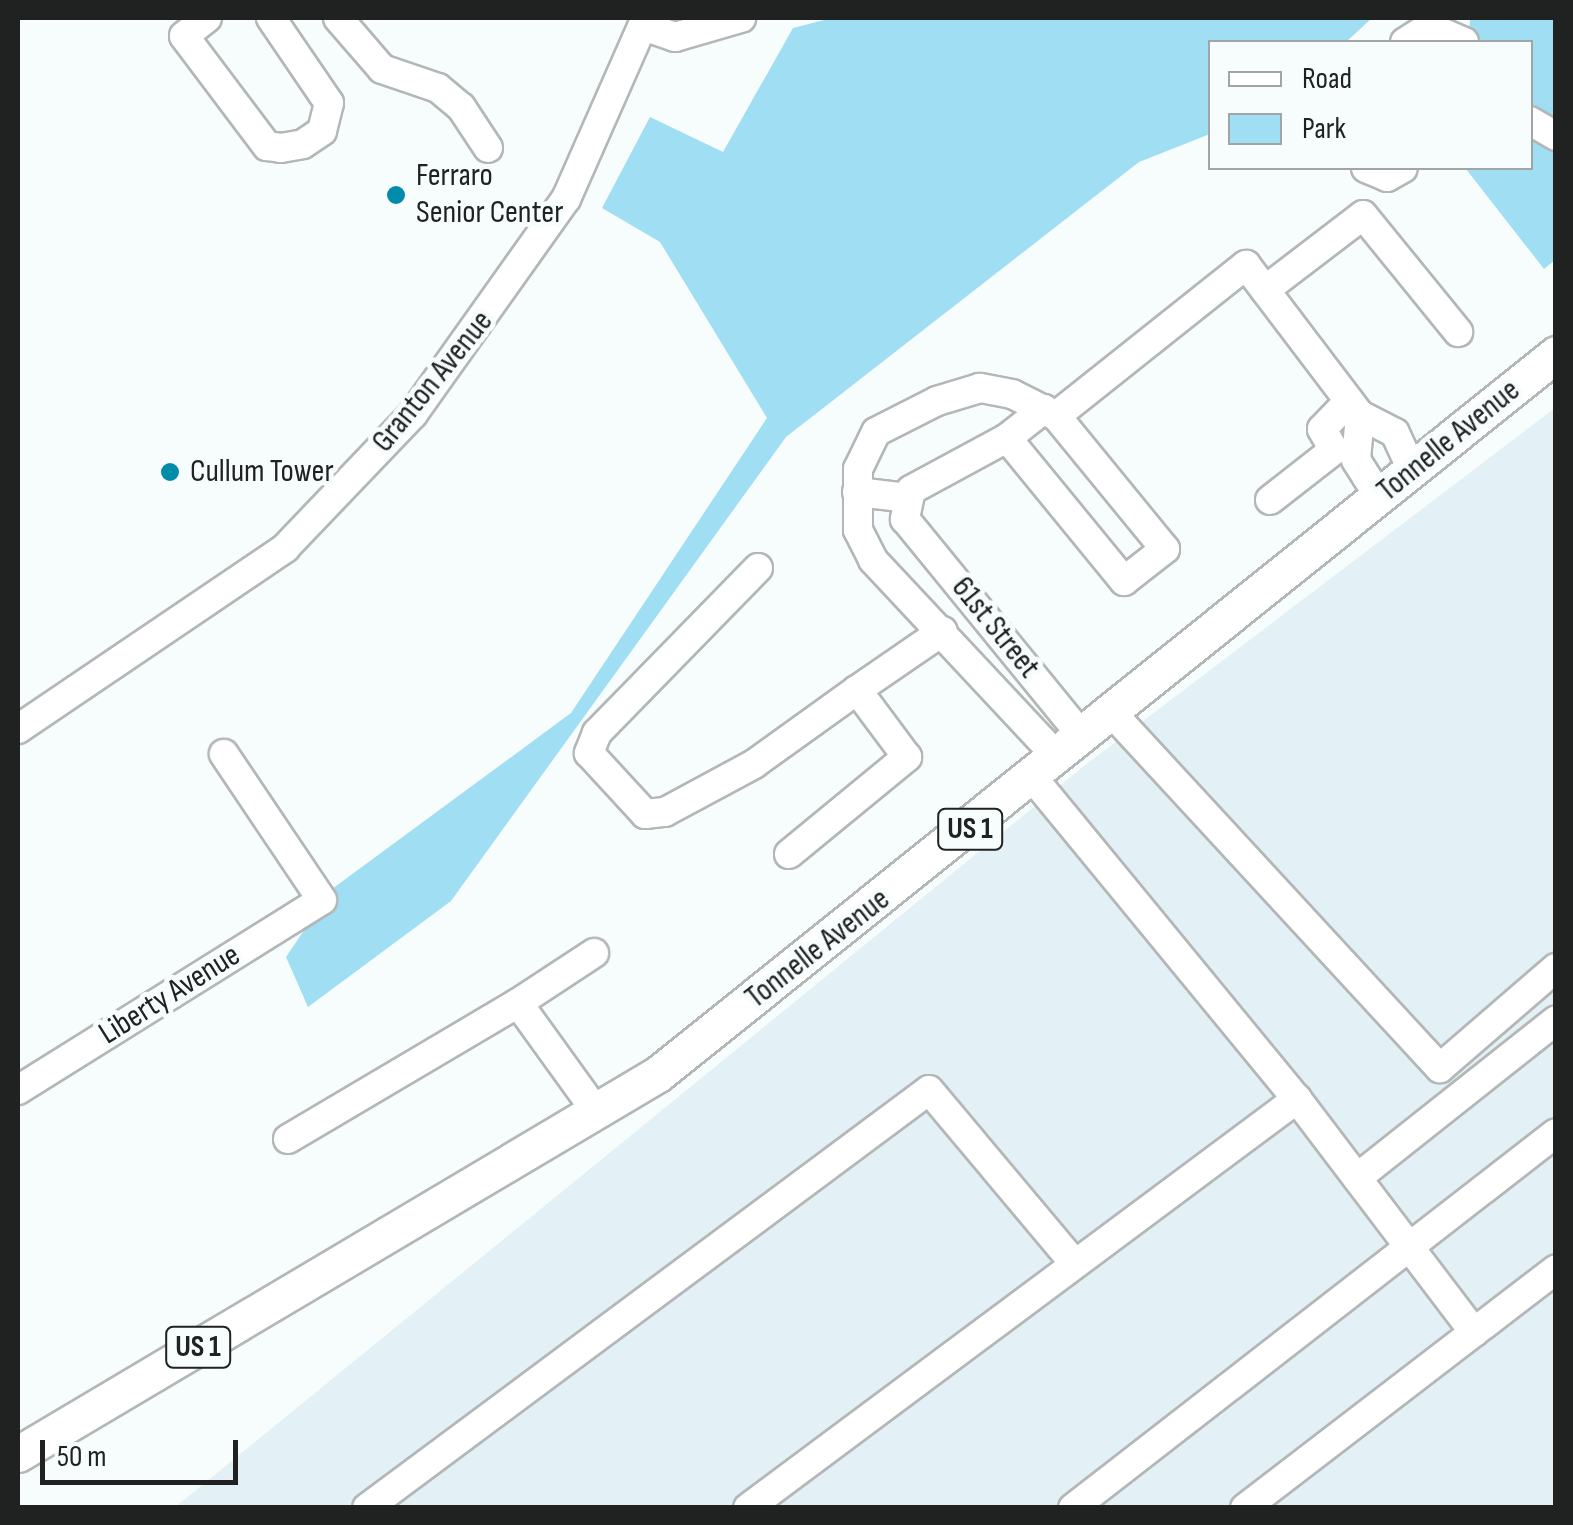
<!DOCTYPE html>
<html>
<head>
<meta charset="utf-8">
<style>
	body { margin:0 }
	#map { position:relative; width:1573px; height:1525px; overflow:hidden; background:#f7fcfd; font-family:"Sofia Sans Condensed",sans-serif }
	div>[style] { position:absolute }
	.built>* { inset:0; background:#e3f0f5 }
	.green>* { inset:0; background:#9fdef3 }
	.roads { filter:drop-shadow(2px 0 #b3b7b8) drop-shadow(-2px 0 #b3b7b8) drop-shadow(0 2px #b3b7b8) drop-shadow(0 -2px #b3b7b8) }
	.minor>* { height:28px; margin:-14px; padding:0 14px; transform-origin:14px; border-radius:14px; background:#fff }
	.major>* { height:35px; margin:-17.5px; padding:0 17.5px; transform-origin:17.5px; border-radius:17.5px; background:#fff }
	.dots>* { width:28px; height:28px; translate:-50% -50%; box-sizing:border-box; border:5px solid #f7fcfd; border-radius:50% }
	span { translate:-50% -50%; white-space:nowrap; text-align:center; line-height:1.15; -webkit-text-stroke:10px #f7fcfd; paint-order:stroke }
	.shield-label span { padding:2px 8px; background:#f7fcfd; border:2px solid; border-radius:8px; -webkit-text-stroke-width:0 }
	.shield-label { font-size:30px; color:#202222; font-weight:700 }
	.poi-label { font-size:32px; color:#202222 }
	.left { translate:0 -50%; text-align:left }
	.street-label { font-size:32px; color:#202222 }
	.frame { position:absolute; inset:0; border:20px solid #202222; pointer-events:none }
	.legend { position:absolute; left:1208px; top:40px; width:325px; height:130px; box-sizing:border-box; background:#f7fcfd; border:2px solid #a1a5a5; margin:0; padding:12px 18px; list-style:none; font-size:30px; color:#202222 }
	.legend li { display:flex; align-items:center; gap:20px; height:50px }
	.legend b { width:50px; border:2px solid #a1a5a5 }
	.scale { position:absolute; left:40px; top:1440px; width:198px; height:45px; box-sizing:border-box; border:5px solid #202222; border-top:0; padding-left:12px; font-size:30px; line-height:35px; white-space:nowrap; color:#202222; -webkit-text-stroke:8px #f7fcfd; paint-order:stroke }
</style>
</head>
<body>
<div id="map">
	<div class="built">
		<i style="clip-path:polygon(1555px 408px,1555px 1507px,174px 1508px,1084px 766px)"></i>
	</div>
	<div class="green">
		<i style="clip-path:polygon(832px 18px,1372px 18px,1346px 42px,1210px 42px,1210px 134px,1139px 162px,786px 437px,451px 901px,308px 1007px,286px 957px,332px 889px,571px 713px,767px 418px,660px 242px,602px 208px,650px 117px,723px 152px,793px 28px)"></i>
		<i style="clip-path:polygon(1470px 18px,1555px 18px,1555px 260px,1544px 269px,1466px 169px,1530px 168px,1530px 42px,1469px 42px)"></i>
	</div>
	<div class="roads">
		<div class="minor">
			<i style="left:207px;top:18px;width:29px;rotate:142deg"></i>
			<i style="left:184px;top:36px;width:138px;rotate:53deg"></i>
			<i style="left:267px;top:146px;width:14px;rotate:8deg"></i>
			<i style="left:281px;top:148px;width:22px;rotate:-10deg"></i>
			<i style="left:303px;top:144px;width:23px;rotate:-34deg"></i>
			<i style="left:322px;top:131px;width:29px;rotate:-76deg"></i>
			<i style="left:329px;top:103px;width:103px;rotate:-124.3deg"></i>
			<i style="left:338px;top:18px;width:67px;rotate:49.2deg"></i>
			<i style="left:382px;top:69px;width:59px;rotate:18.7deg"></i>
			<i style="left:438px;top:88px;width:30px;rotate:40deg"></i>
			<i style="left:461px;top:107px;width:49px;rotate:56.6deg"></i>
			<i style="left:643px;top:26px;width:34px;rotate:19deg"></i>
			<i style="left:675px;top:37px;width:69px;rotate:-16.1deg"></i>
			<i style="left:1405px;top:42px;width:28px;rotate:-32deg"></i>
			<i style="left:1429px;top:27px;width:38px;rotate:23deg"></i>
			<i style="left:1530px;top:121px;width:30px;rotate:30deg"></i>
			<i style="left:1366px;top:168px;width:23px;rotate:23deg"></i>
			<i style="left:1387px;top:177px;width:18px;rotate:-29deg"></i>
			<i style="left:1265px;top:290px;width:123px;rotate:-37.4deg"></i>
			<i style="left:1363px;top:215px;width:151px;rotate:50.9deg"></i>
			<i style="left:1044px;top:409px;width:47px;rotate:141.9deg"></i>
			<i style="left:1007px;top:438px;width:109px;rotate:151.6deg"></i>
			<i style="left:911px;top:490px;width:30px;rotate:102deg"></i>
			<i style="left:905px;top:519px;width:281px;rotate:50.8deg"></i>
			<i style="left:1360px;top:415px;width:45px;rotate:95.1deg"></i>
			<i style="left:1356px;top:460px;width:45px;rotate:57.7deg"></i>
			<i style="left:1056px;top:416px;width:243px;rotate:-38.5deg"></i>
			<i style="left:1246px;top:265px;width:188px;rotate:52.8deg"></i>
			<i style="left:1360px;top:415px;width:39px;rotate:27deg"></i>
			<i style="left:1395px;top:433px;width:43px;rotate:65.2deg"></i>
			<i style="left:1007px;top:438px;width:185px;rotate:50.7deg"></i>
			<i style="left:1124px;top:581px;width:52px;rotate:-38deg"></i>
			<i style="left:1165px;top:549px;width:172px;rotate:-129.3deg"></i>
			<i style="left:1056px;top:416px;width:49px;rotate:-153.4deg"></i>
			<i style="left:1012px;top:394px;width:33px;rotate:-169deg"></i>
			<i style="left:980px;top:388px;width:45px;rotate:163.2deg"></i>
			<i style="left:937px;top:401px;width:68px;rotate:153.1deg"></i>
			<i style="left:876px;top:432px;width:41px;rotate:115.9deg"></i>
			<i style="left:858px;top:469px;width:61px;rotate:90deg"></i>
			<i style="left:858px;top:530px;width:34px;rotate:63deg"></i>
			<i style="left:873px;top:560px;width:271px;rotate:46.9deg"></i>
			<i style="left:857px;top:492px;width:51px;rotate:6.7deg"></i>
			<i style="left:1270px;top:500px;width:81px;rotate:-38deg"></i>
			<i style="left:1334px;top:450px;width:24px;rotate:-120deg"></i>
			<i style="left:1322px;top:429px;width:39px;rotate:-46deg"></i>
			<i style="left:758px;top:568px;width:231px;rotate:134.3deg"></i>
			<i style="left:597px;top:733px;width:22px;rotate:112deg"></i>
			<i style="left:589px;top:753px;width:83px;rotate:47.4deg"></i>
			<i style="left:645px;top:814px;width:20px;rotate:-6deg"></i>
			<i style="left:665px;top:812px;width:101px;rotate:-28.3deg"></i>
			<i style="left:754px;top:764px;width:127px;rotate:-35.7deg"></i>
			<i style="left:1113px;top:714px;width:482px;rotate:47.3deg"></i>
			<i style="left:1440px;top:1068px;width:153px;rotate:-40.8deg"></i>
			<i style="left:18px;top:729px;width:323px;rotate:-34.1deg"></i>
			<i style="left:285px;top:548px;width:185px;rotate:-46.3deg"></i>
			<i style="left:413px;top:414px;width:264px;rotate:-54.6deg"></i>
			<i style="left:566px;top:199px;width:198px;rotate:-66.2deg"></i>
			<i style="left:1033px;top:778px;width:416px;rotate:50.6deg"></i>
			<i style="left:1297px;top:1099px;width:293px;rotate:52.8deg"></i>
			<i style="left:789px;top:854px;width:153px;rotate:-39.4deg"></i>
			<i style="left:907px;top:757px;width:84px;rotate:-126.7deg"></i>
			<i style="left:857px;top:690px;width:104px;rotate:-34.5deg"></i>
			<i style="left:518px;top:1003px;width:91px;rotate:-33.3deg"></i>
			<i style="left:18px;top:1090px;width:358px;rotate:-32deg"></i>
			<i style="left:322px;top:900px;width:176px;rotate:-123.9deg"></i>
			<i style="left:288px;top:1139px;width:267px;rotate:-30.6deg"></i>
			<i style="left:518px;top:1003px;width:133px;rotate:54.2deg"></i>
			<i style="left:1357px;top:1178px;width:254px;rotate:-38.4deg"></i>
			<i style="left:367px;top:1508px;width:700px;rotate:-36.64deg"></i>
			<i style="left:929px;top:1090px;width:227px;rotate:50deg"></i>
			<i style="left:748px;top:1508px;width:685px;rotate:-36.69deg"></i>
			<i style="left:1073px;top:1508px;width:611px;rotate:-37.83deg"></i>
			<i style="left:1245px;top:1508px;width:392px;rotate:-37.5deg"></i>
		</div>
		<div class="major">
			<i style="left:18px;top:1454px;width:744px;rotate:-30.7deg"></i>
			<i style="left:658px;top:1074px;width:1151px;rotate:-38.72deg"></i>
		</div>
	</div>
	<div class="dots">
		<i style="left:396px;top:195px;background:#028cab"></i>
		<i style="left:170px;top:472px;background:#028cab"></i>
	</div>
	<div class="shield-label">
		<span style="left:970px;top:829px">US 1</span>
		<span style="left:198px;top:1347px">US 1</span>
	</div>
	<div class="poi-label">
		<span class="left" style="left:416px;top:195px">Ferraro<br>Senior Center</span>
		<span class="left" style="left:190px;top:472px">Cullum Tower</span>
	</div>
	<div class="street-label">
		<span style="left:433px;top:382px;rotate:-51deg">Granton Avenue</span>
		<span style="left:1449px;top:441px;rotate:-39deg">Tonnelle Avenue</span>
		<span style="left:995px;top:628px;rotate:51deg">61st Street</span>
		<span style="left:818px;top:949px;rotate:-38deg">Tonnelle Avenue</span>
		<span style="left:170px;top:995px;rotate:-32deg">Liberty Avenue</span>
	</div>
	<div class="frame"></div>
	<ul class="legend">
	<li><b style="height:12px;background:#fff"></b>Road</li>
	<li><b style="height:28px;background:#9fdef3"></b>Park</li>
	</ul>
	<div class="scale">50 m</div>
</div>
</body>
</html>
